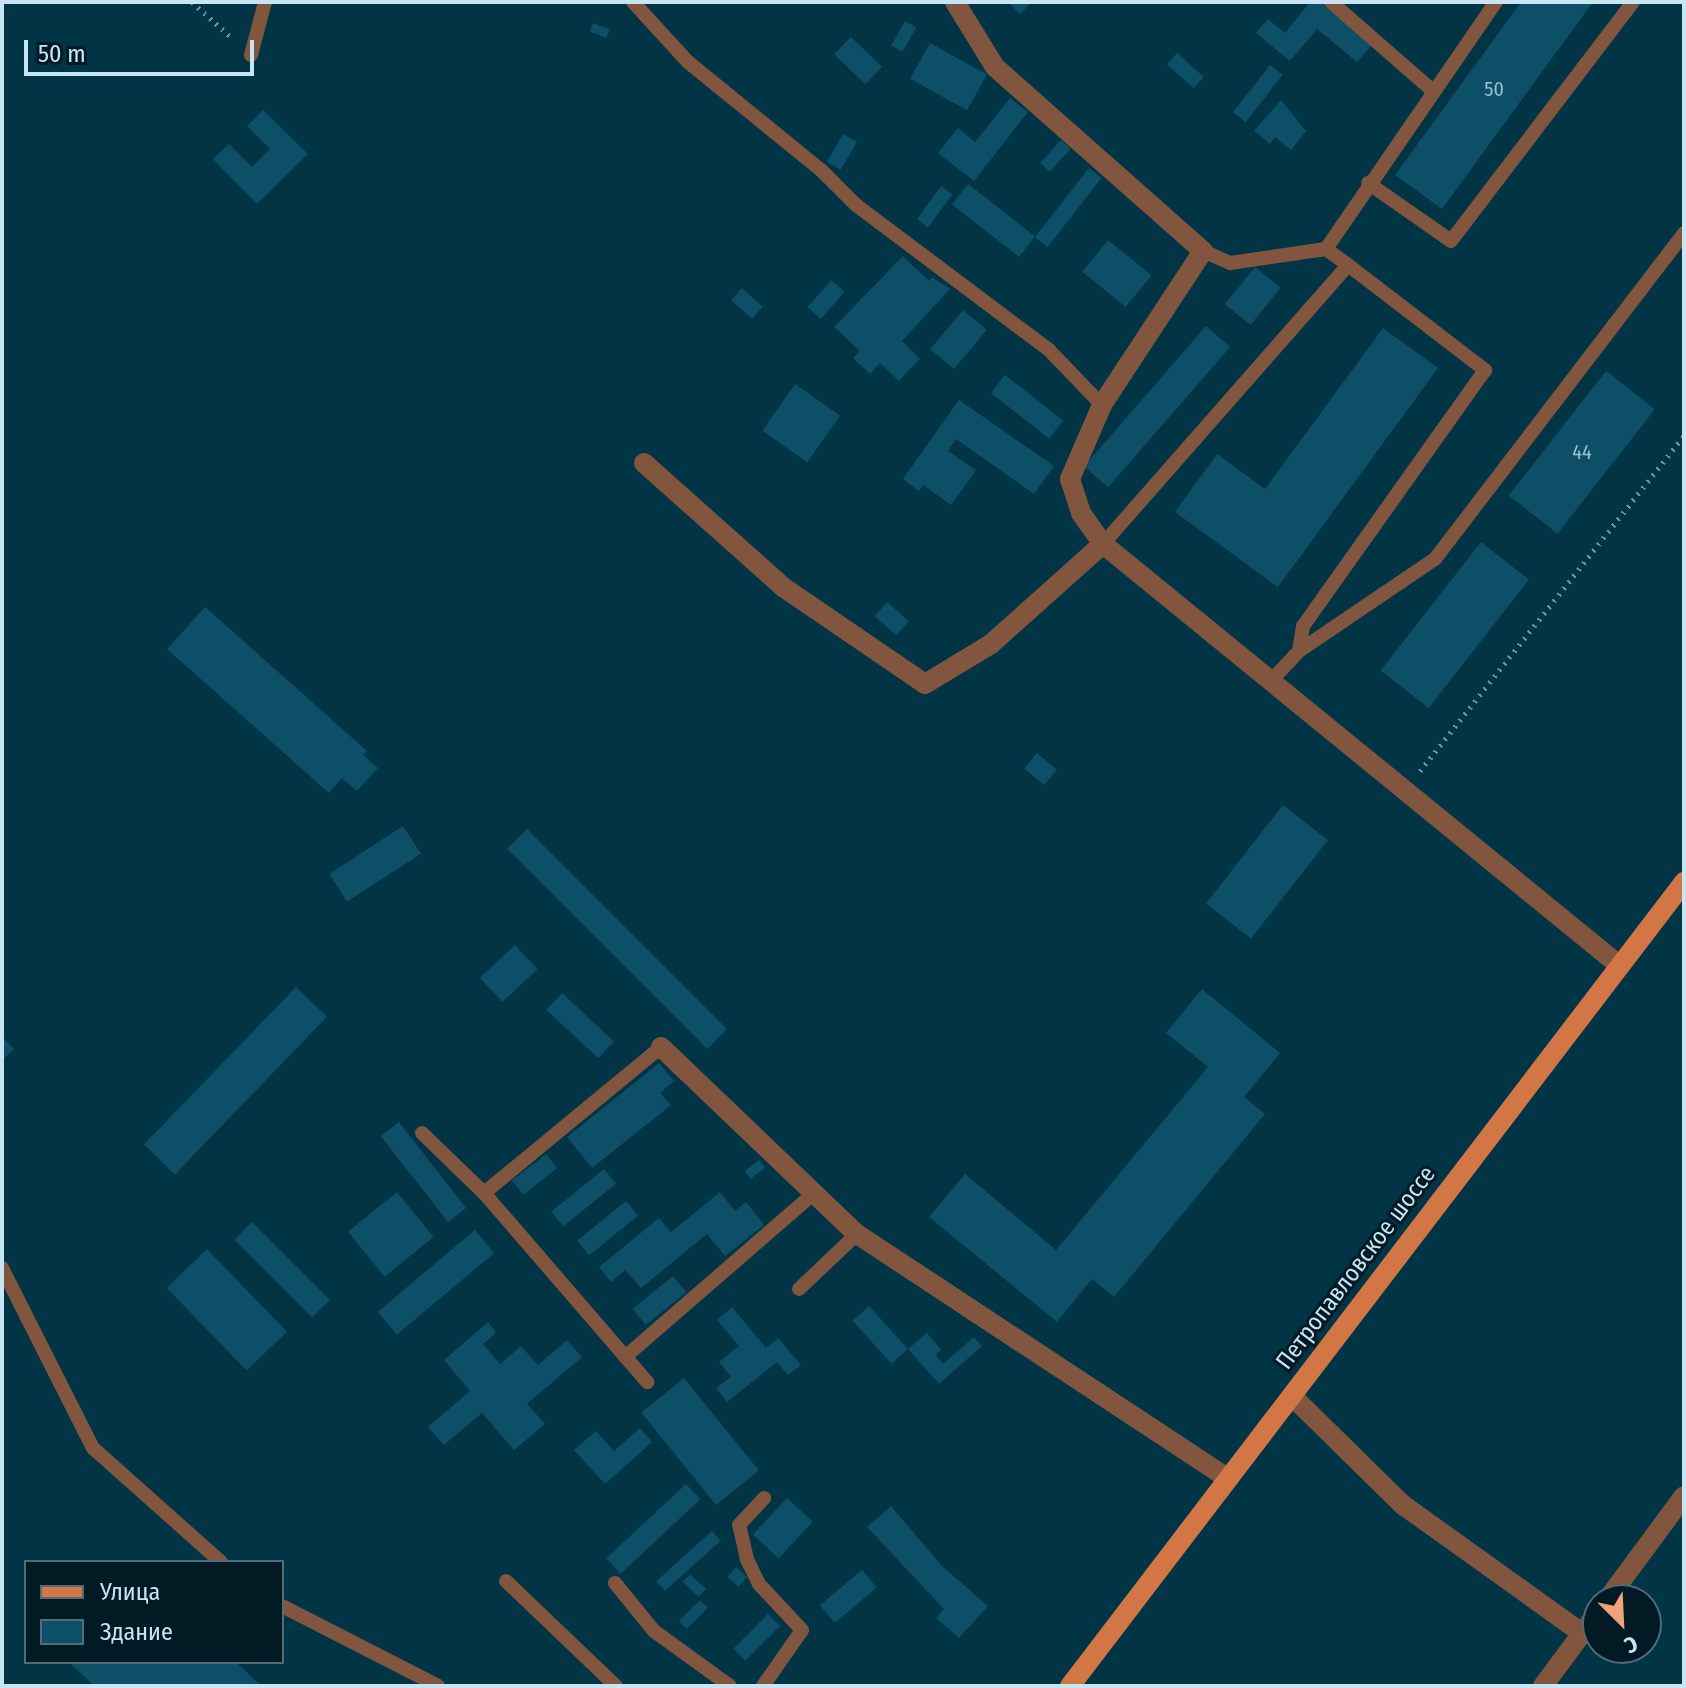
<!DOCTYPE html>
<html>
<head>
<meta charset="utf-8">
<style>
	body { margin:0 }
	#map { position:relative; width:1686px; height:1688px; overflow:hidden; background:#013546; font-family:"Fira Sans Condensed",sans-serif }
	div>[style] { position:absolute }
	.building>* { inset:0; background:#0c4f66; transform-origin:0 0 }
	.path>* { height:5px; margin-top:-2.5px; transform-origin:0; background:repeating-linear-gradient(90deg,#6b93a2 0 2px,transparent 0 8px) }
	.service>* { height:14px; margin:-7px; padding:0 7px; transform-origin:7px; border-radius:7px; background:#82553e }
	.minor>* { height:20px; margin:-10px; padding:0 10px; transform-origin:10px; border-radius:10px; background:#82553e }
	.primary>* { height:20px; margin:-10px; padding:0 10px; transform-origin:10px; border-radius:10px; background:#d27646 }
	span { translate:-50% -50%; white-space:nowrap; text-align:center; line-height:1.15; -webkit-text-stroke:6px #021a24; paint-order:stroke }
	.number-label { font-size:20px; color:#99c0d0 }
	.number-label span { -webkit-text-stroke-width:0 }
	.street-label { font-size:24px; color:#c8e5f3 }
	.frame { position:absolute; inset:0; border:4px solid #c8e5f3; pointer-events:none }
	.legend { position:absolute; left:24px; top:1560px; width:260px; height:104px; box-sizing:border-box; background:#021a24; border:2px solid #516b77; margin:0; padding:10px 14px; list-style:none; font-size:24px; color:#c8e5f3 }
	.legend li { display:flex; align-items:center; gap:16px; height:40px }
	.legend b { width:40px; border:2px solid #516b77 }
	.north { position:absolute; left:1582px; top:1584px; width:80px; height:80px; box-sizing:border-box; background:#021a24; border:2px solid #516b77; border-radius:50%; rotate:156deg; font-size:22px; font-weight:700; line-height:32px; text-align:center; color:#c8e5f3 }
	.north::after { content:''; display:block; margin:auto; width:28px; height:36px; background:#f1a27b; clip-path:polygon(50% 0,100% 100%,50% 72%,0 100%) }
	.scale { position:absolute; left:24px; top:40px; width:230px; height:36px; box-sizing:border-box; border:4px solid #c8e5f3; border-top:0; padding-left:10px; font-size:24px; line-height:28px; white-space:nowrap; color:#c8e5f3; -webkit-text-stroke:6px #021a24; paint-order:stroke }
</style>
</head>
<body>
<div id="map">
	<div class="building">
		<i style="clip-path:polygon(1008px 2px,1032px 2px,1020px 14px)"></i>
		<i style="clip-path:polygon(1310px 2px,1320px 2px,1372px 45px,1357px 62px,1317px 29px,1290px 61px,1256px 33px,1268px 19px,1285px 33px)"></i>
		<i style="clip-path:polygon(1521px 2px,1593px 2px,1442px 209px,1395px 175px)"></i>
		<i style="left:905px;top:21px;width:13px;height:28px;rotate:29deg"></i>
		<i style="left:593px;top:23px;width:18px;height:9px;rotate:22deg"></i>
		<i style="left:851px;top:37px;width:43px;height:24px;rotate:44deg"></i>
		<i style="left:930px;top:43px;width:65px;height:41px;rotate:29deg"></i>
		<i style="left:1177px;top:53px;width:36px;height:15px;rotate:42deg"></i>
		<i style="left:1270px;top:65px;width:16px;height:60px;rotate:38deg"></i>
		<i style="clip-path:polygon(1010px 98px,1028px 112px,974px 181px,938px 153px,958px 128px,975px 142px)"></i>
		<i style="clip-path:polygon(1281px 100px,1306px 131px,1291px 150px,1275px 137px,1270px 144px,1254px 131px)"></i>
		<i style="clip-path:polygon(263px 110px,308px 154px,257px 204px,213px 159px,229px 144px,252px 167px,270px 149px,247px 126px)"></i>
		<i style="left:843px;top:134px;width:16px;height:32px;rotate:30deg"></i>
		<i style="left:1061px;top:140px;width:13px;height:31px;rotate:42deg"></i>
		<i style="left:1089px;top:168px;width:16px;height:88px;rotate:38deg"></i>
		<i style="left:968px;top:184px;width:85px;height:26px;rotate:38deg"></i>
		<i style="left:941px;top:186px;width:14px;height:41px;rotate:36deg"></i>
		<i style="left:1108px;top:240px;width:56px;height:41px;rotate:39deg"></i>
		<i style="clip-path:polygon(903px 256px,929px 281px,932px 277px,950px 289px,902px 341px,920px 359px,899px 381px,880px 363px,870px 374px,853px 358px,860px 351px,834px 327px)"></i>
		<i style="left:1255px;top:267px;width:33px;height:48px;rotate:39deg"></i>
		<i style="left:831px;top:280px;width:18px;height:36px;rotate:41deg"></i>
		<i style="left:742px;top:288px;width:28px;height:16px;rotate:42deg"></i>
		<i style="left:963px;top:310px;width:31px;height:51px;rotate:40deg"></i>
		<i style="left:1206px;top:326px;width:32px;height:186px;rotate:41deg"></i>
		<i style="clip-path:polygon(1383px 328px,1438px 368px,1278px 587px,1175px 512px,1217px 454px,1265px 489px)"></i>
		<i style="left:1606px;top:371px;width:62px;height:158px;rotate:38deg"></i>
		<i style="left:1005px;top:375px;width:74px;height:23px;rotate:38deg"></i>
		<i style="left:795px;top:384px;width:55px;height:57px;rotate:35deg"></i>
		<i style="clip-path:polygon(959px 400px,1054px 466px,1034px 494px,956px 439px,948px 451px,976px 470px,951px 505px,923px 485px,919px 491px,903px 479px)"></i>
		<i style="left:1481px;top:542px;width:61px;height:163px;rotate:38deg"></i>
		<i style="left:887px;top:602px;width:29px;height:19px;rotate:41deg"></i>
		<i style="clip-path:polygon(205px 607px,367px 751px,363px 755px,378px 768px,357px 791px,342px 778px,329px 793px,167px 649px)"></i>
		<i style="left:1037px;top:753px;width:26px;height:20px;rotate:40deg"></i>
		<i style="left:1283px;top:805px;width:57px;height:125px;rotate:38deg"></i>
		<i style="left:403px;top:826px;width:33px;height:88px;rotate:57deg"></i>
		<i style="left:527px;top:829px;width:283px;height:28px;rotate:45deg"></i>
		<i style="left:515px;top:945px;width:33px;height:48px;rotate:47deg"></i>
		<i style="left:296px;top:987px;width:43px;height:219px;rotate:44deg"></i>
		<i style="clip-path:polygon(1202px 989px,1280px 1053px,1244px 1097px,1265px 1114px,1114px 1297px,1092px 1279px,1057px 1322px,929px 1217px,965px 1174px,1056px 1250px,1208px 1067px,1166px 1033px)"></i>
		<i style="left:562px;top:993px;width:71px;height:23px;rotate:43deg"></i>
		<i style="clip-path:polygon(2px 1036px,14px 1049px,2px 1060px)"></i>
		<i style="clip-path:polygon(659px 1063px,674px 1081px,660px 1093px,671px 1105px,592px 1168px,567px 1137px)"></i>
		<i style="left:399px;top:1122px;width:109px;height:23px;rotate:52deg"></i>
		<i style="left:546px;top:1154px;width:18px;height:43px;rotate:52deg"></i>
		<i style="left:759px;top:1160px;width:10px;height:18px;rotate:53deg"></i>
		<i style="left:604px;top:1169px;width:19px;height:68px;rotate:51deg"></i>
		<i style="left:397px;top:1192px;width:58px;height:63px;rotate:51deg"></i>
		<i style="clip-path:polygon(720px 1192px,735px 1211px,746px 1202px,764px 1225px,725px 1256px,707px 1234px,641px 1288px,625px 1270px,611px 1282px,599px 1267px,659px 1218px,671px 1232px)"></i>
		<i style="left:626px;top:1201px;width:19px;height:63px;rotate:51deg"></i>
		<i style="left:252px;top:1222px;width:110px;height:25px;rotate:45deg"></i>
		<i style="left:475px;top:1230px;width:30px;height:127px;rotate:50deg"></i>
		<i style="left:207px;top:1249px;width:115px;height:56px;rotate:46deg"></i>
		<i style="left:673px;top:1276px;width:21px;height:52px;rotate:51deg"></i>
		<i style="left:869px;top:1306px;width:58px;height:22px;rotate:48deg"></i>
		<i style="clip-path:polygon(732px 1307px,766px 1348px,778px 1338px,801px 1365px,788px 1375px,777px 1362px,727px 1402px,716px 1388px,731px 1377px,719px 1362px,739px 1346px,717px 1320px)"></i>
		<i style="clip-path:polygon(488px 1322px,496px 1333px,483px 1344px,500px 1364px,521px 1346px,538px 1365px,567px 1340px,582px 1357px,527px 1404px,545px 1424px,514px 1450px,482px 1413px,444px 1445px,428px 1427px,470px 1391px,444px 1360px)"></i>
		<i style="clip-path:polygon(927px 1333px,941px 1350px,936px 1355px,943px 1364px,974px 1337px,982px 1346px,939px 1384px,908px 1349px)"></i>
		<i style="left:684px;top:1378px;width:119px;height:55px;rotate:51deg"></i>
		<i style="clip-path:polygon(640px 1428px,652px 1442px,605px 1484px,574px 1450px,596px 1431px,614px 1451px)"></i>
		<i style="left:686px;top:1484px;width:21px;height:109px;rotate:47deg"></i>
		<i style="left:787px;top:1498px;width:35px;height:50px;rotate:43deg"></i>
		<i style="clip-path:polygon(891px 1506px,941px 1565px,988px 1606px,959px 1638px,936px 1618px,944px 1609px,867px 1527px)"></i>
		<i style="left:712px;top:1531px;width:13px;height:75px;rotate:48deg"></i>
		<i style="left:736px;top:1567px;width:15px;height:13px;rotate:42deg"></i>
		<i style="left:862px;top:1570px;width:23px;height:55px;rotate:50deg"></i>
		<i style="left:690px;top:1574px;width:22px;height:11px;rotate:43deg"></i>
		<i style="left:700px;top:1600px;width:11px;height:30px;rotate:45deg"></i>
		<i style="left:768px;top:1614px;width:17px;height:49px;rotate:45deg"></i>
		<i style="clip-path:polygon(69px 1662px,236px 1662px,261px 1686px,94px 1686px)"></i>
	</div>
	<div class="path">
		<i style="left:192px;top:2px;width:54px;rotate:42deg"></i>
		<i style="left:1420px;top:771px;width:427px;rotate:-51.8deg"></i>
	</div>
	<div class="service">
		<i style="left:633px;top:2px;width:81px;rotate:47.5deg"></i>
		<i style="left:688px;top:62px;width:171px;rotate:39.1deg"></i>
		<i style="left:821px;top:170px;width:49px;rotate:45deg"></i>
		<i style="left:856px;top:205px;width:241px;rotate:36.9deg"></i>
		<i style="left:1049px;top:350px;width:76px;rotate:46.1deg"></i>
		<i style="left:1331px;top:2px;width:135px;rotate:41.1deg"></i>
		<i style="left:251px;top:55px;width:55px;rotate:-75.2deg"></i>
		<i style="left:1368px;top:183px;width:101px;rotate:34.9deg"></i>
		<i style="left:1451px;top:241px;width:300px;rotate:-52.7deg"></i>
		<i style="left:1326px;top:249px;width:300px;rotate:-55.5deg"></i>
		<i style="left:1203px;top:251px;width:30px;rotate:24deg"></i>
		<i style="left:1230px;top:263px;width:97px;rotate:-8.3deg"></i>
		<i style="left:1326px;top:249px;width:27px;rotate:36deg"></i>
		<i style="left:1103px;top:544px;width:371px;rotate:-48.7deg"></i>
		<i style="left:1348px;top:265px;width:173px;rotate:37.5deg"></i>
		<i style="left:1485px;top:370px;width:314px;rotate:125.4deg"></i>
		<i style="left:1303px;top:626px;width:25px;rotate:99deg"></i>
		<i style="left:1271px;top:681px;width:41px;rotate:-47deg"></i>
		<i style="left:1299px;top:651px;width:164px;rotate:-34.1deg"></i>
		<i style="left:1435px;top:559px;width:410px;rotate:-52.6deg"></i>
		<i style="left:422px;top:1133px;width:86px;rotate:44.1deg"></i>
		<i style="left:484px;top:1193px;width:250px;rotate:49.2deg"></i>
		<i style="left:484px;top:1193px;width:229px;rotate:-39.5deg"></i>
		<i style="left:2px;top:1268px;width:202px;rotate:63.2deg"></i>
		<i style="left:93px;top:1448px;width:171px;rotate:41.7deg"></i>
		<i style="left:799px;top:1289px;width:80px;rotate:-43.5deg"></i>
		<i style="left:625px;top:1357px;width:250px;rotate:-40.9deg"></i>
		<i style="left:506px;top:1581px;width:152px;rotate:43.7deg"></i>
		<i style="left:615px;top:1583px;width:62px;rotate:50.9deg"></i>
		<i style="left:654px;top:1631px;width:94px;rotate:35.9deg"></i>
		<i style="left:282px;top:1606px;width:175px;rotate:27.1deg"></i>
		<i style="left:763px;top:1686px;width:68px;rotate:-55.1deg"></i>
		<i style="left:802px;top:1630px;width:63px;rotate:-133.1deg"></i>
		<i style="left:759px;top:1584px;width:28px;rotate:-116deg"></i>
		<i style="left:747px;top:1559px;width:35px;rotate:-103deg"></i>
		<i style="left:739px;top:1525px;width:37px;rotate:-47deg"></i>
	</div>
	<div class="minor">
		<i style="left:955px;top:2px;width:76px;rotate:58.4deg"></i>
		<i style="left:995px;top:67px;width:278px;rotate:41.5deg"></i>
		<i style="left:1203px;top:251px;width:184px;rotate:123.3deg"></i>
		<i style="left:1102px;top:405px;width:81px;rotate:113.4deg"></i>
		<i style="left:1070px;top:479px;width:36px;rotate:72deg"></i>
		<i style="left:1081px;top:513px;width:38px;rotate:55deg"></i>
		<i style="left:1103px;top:544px;width:667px;rotate:39.22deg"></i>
		<i style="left:644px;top:463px;width:186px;rotate:41.7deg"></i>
		<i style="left:783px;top:587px;width:172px;rotate:34.3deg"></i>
		<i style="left:925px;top:684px;width:77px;rotate:-31.2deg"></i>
		<i style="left:991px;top:644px;width:150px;rotate:-41.8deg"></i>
		<i style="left:661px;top:1047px;width:271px;rotate:43.7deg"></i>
		<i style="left:857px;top:1234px;width:445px;rotate:33.4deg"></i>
		<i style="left:1292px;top:1396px;width:156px;rotate:44.5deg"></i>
		<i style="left:1403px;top:1505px;width:220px;rotate:35.6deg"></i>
		<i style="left:1607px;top:1600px;width:129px;rotate:-53.5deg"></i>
		<i style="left:1543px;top:1686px;width:92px;rotate:-53.4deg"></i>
	</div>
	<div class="primary">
		<i style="left:1070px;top:1686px;width:1012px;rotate:-52.63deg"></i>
	</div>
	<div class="number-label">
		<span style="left:1494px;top:89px">50</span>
		<span style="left:1582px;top:452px">44</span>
	</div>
	<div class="street-label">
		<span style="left:1356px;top:1268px;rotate:-53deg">Петропавловское шоссе</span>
	</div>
	<div class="frame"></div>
	<ul class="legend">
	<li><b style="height:10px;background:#d27646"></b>Улица</li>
	<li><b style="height:22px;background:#0c4f66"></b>Здание</li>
	</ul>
	<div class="north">С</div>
	<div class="scale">50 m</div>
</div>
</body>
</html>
